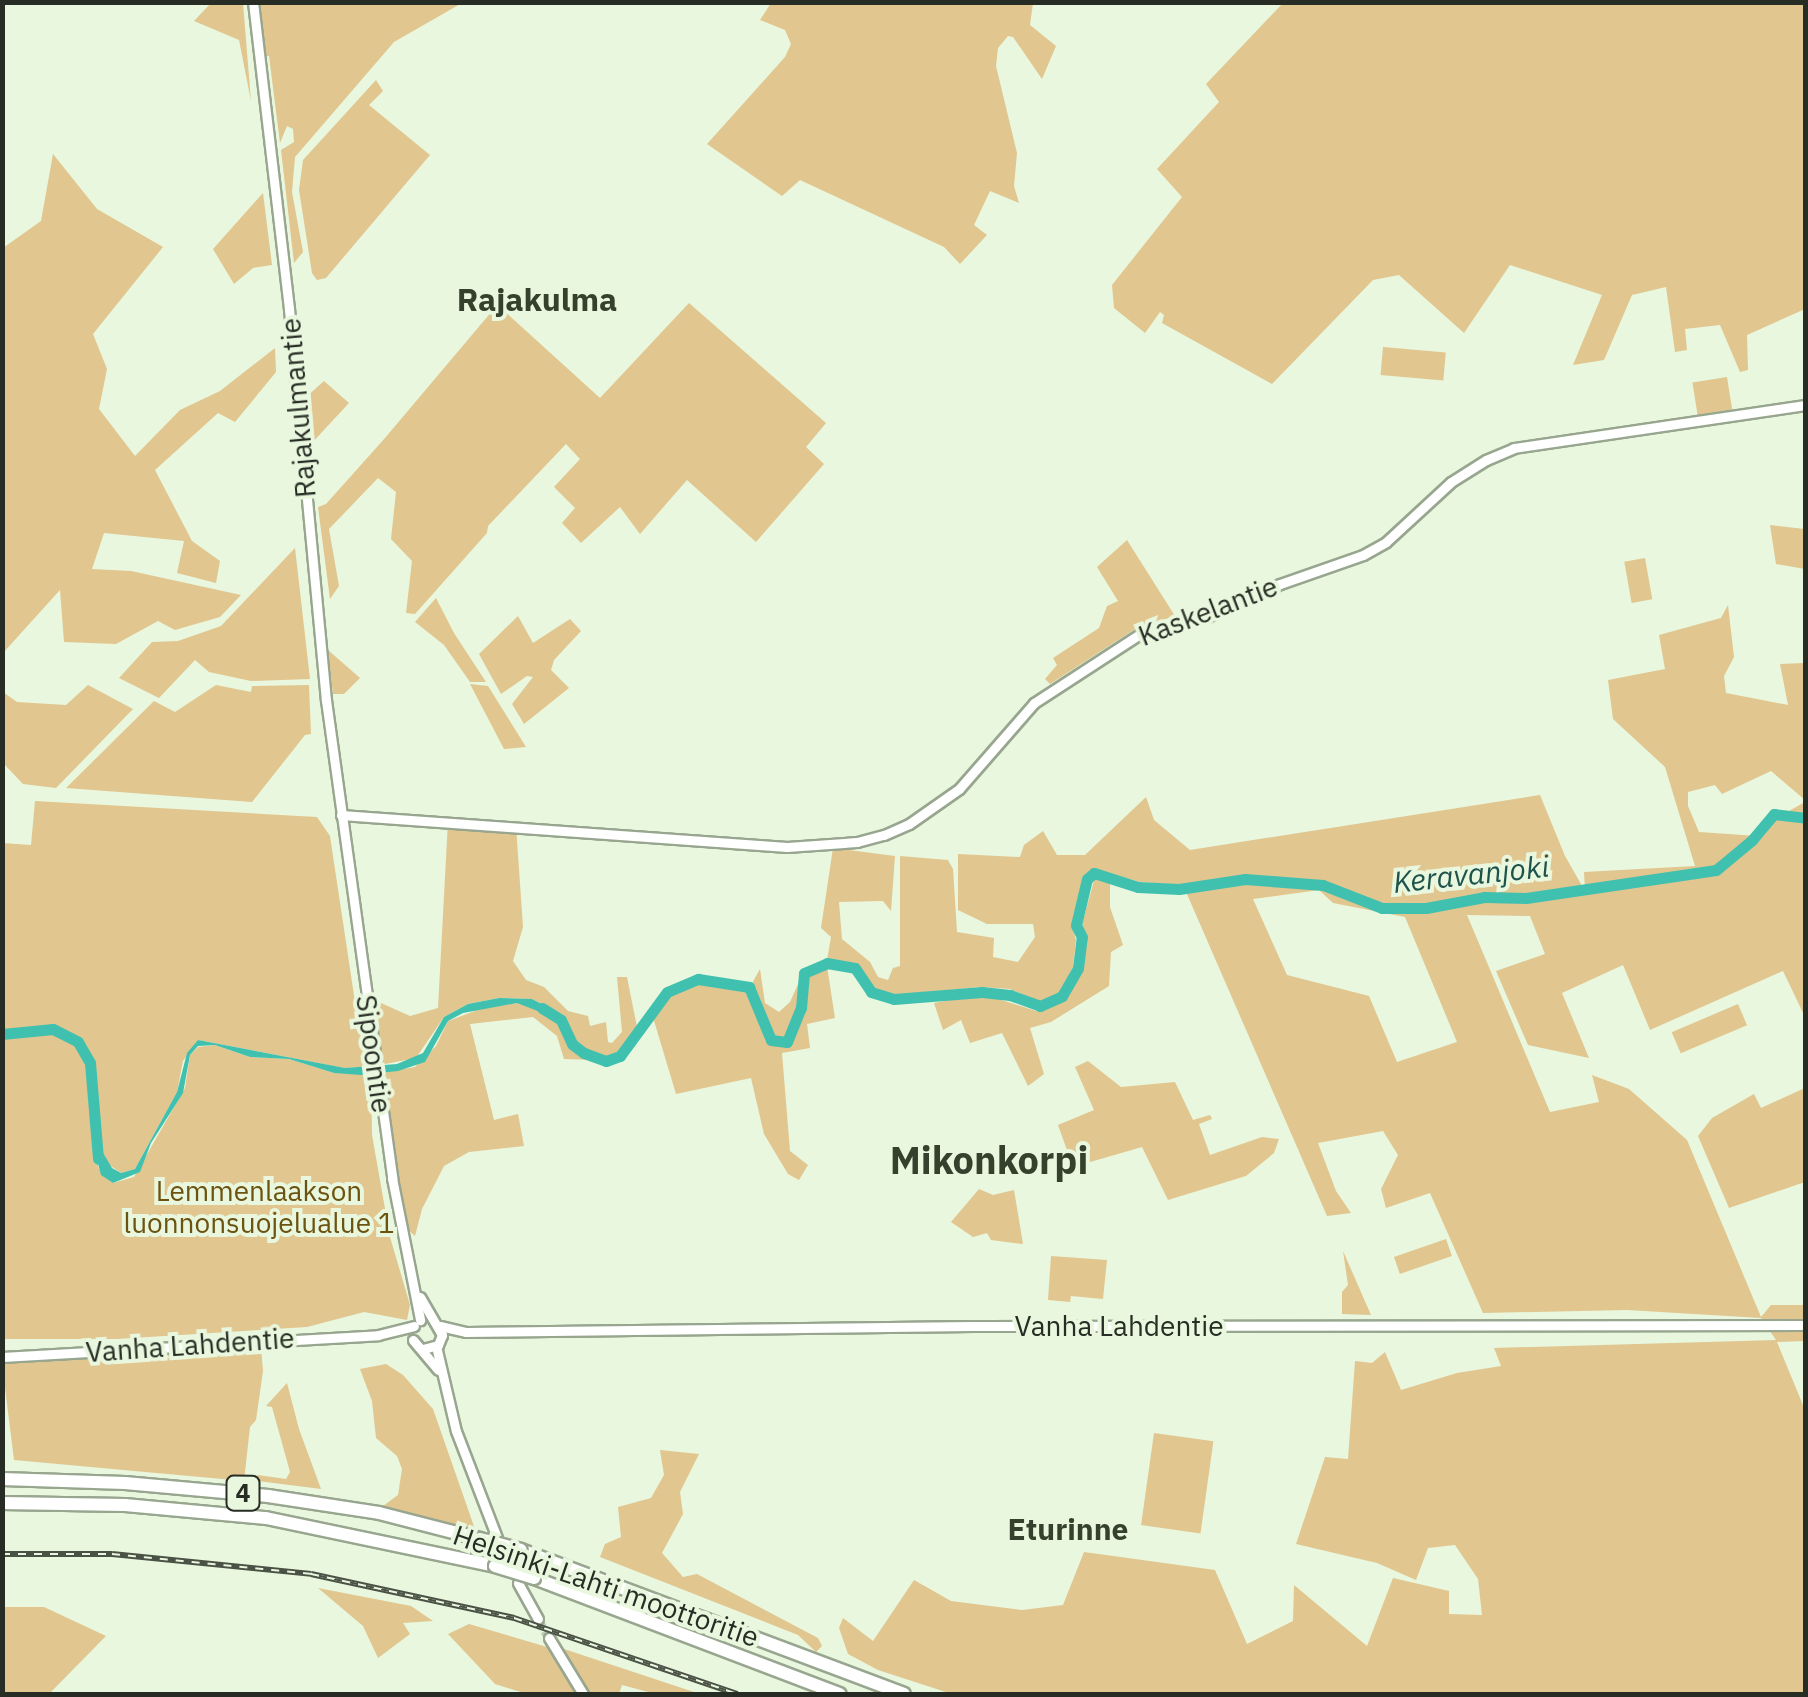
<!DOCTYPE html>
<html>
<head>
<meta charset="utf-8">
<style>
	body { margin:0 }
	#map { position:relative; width:1808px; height:1697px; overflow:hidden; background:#e8f7de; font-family:"IBM Plex Sans",sans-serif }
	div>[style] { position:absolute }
	.green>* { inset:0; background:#e1c68f; transform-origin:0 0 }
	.water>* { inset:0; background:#40c1b0 }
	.river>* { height:11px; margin:-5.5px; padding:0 5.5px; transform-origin:5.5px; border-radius:5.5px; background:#40c1b0 }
	.secondary-tunnel>* { height:9px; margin-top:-4.5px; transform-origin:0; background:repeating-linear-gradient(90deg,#c1cfb9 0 9px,transparent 0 13.5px) }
	.roads { filter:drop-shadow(2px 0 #98a68f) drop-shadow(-2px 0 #98a68f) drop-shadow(0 2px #98a68f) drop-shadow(0 -2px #98a68f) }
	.secondary>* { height:9px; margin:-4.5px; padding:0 4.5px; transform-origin:4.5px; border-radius:4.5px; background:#fff }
	.highway>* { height:12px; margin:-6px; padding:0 6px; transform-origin:6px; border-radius:6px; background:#fff }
	.rail>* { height:6px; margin-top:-3px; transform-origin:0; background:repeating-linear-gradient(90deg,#e8f7de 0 8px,#4a5145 0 16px); box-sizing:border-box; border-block:2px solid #4a5145 }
	.bridges { filter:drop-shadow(2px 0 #98a68f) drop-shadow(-2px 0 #98a68f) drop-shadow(0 2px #98a68f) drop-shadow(0 -2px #98a68f) }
	.highway-bridge>* { height:12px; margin:-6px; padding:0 6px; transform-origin:6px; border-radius:6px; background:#fff }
	span { translate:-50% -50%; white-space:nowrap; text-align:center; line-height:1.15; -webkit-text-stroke:8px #e8f7de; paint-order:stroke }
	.shield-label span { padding:2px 8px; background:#e8f7de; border:2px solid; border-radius:8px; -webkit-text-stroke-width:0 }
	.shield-label { font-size:25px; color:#272d24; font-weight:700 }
	.street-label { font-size:28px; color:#272d24 }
	.park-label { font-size:28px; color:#6d5310 }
	.water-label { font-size:30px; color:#1e534b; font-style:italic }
	.neighbourhood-label { font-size:30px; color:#35412d; font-weight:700 }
	.quarter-label { font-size:32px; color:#35412d; font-weight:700 }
	.district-label { font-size:38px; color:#35412d; font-weight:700 }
	.frame { position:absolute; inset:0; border:5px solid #272d24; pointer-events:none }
</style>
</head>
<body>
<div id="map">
	<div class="green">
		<i style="clip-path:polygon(211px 3px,243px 3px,251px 101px,239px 40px,194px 21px)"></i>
		<i style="clip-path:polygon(253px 3px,462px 3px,394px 42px,295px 157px,292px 192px,303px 252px,294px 263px,281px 150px,294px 142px,293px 129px,287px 126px,280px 143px,269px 56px,259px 57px)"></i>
		<i style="clip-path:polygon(771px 3px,1033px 3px,1030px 25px,1056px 46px,1042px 79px,1013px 37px,1008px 36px,998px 48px,996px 66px,1017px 153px,1014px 186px,1019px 203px,990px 191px,974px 225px,987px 235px,960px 264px,944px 247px,800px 180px,782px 196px,707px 144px,785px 57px,791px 44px,785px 30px,760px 20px)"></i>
		<i style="clip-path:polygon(1283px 3px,1805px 3px,1805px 309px,1747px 335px,1748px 370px,1740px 372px,1720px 325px,1685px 329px,1687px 350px,1675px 352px,1666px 287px,1632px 295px,1604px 360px,1573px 365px,1602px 295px,1510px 265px,1464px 333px,1399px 275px,1373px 280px,1272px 384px,1162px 323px,1164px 315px,1160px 312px,1145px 333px,1114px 308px,1112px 285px,1182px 197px,1157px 169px,1219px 102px,1206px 84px)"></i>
		<i style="clip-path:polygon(376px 80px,383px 91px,369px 105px,430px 155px,326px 278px,317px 280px,312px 273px,299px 190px,303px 160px)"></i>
		<i style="clip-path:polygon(53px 154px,97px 209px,163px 247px,93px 334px,107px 369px,99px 409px,135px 456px,180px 410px,220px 391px,275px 348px,276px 372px,235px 422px,218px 413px,155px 470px,192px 541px,220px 561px,216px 583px,177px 573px,184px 541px,104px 533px,92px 569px,131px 571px,241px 595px,220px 617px,175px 630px,158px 621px,116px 644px,64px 642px,60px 590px,3px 653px,3px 248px,41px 221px)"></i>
		<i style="clip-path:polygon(263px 193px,272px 265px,253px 268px,234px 284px,213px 249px)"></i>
		<i style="clip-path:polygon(689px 303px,826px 423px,806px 447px,824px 464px,756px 542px,687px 480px,640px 534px,620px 507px,581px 543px,562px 523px,575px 508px,554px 487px,580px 459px,566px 444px,488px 526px,487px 533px,415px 614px,406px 613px,412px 561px,391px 539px,396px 492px,378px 478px,329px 529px,339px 586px,330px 599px,318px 507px,326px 504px,385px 438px,493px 310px,502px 309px,600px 398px)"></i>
		<i style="left:1383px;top:347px;width:63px;height:28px;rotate:5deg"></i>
		<i style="left:1727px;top:377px;width:33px;height:35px;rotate:81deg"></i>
		<i style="clip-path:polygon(324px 381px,349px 403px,310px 445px,304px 399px)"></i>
		<i style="clip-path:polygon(1770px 525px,1805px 529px,1805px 569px,1776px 564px)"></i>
		<i style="clip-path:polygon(1127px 540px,1175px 616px,1135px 629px,1050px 684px,1045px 679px,1057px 665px,1053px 658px,1099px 628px,1107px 606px,1118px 601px,1097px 567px)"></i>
		<i style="clip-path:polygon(295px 548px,310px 679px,251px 681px,209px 672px,195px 660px,159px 698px,119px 678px,152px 642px,178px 641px,221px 626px)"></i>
		<i style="left:1645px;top:558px;width:42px;height:21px;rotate:80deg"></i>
		<i style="clip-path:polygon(436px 598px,454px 633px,486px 682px,470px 682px,444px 645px,415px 622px)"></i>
		<i style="clip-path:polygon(evenodd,1728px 605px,1734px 657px,1724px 676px,1726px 693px,1788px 705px,1780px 664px,1805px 663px,1805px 800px,1771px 771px,1722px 794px,1715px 785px,1688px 792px,1688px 806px,1699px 832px,1757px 836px,1771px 821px,1805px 802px,1805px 1017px,1783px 971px,1650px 1030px,1623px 965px,1562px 993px,1589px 1058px,1528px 1045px,1496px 971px,1545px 954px,1530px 916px,1467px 915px,1550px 1112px,1599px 1102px,1592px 1075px,1629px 1089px,1687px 1140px,1761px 1317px,1771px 1305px,1805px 1305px,1805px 1341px,1777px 1342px,1805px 1410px,1805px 1694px,952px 1694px,878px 1670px,848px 1654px,839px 1628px,843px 1618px,873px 1641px,914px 1580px,951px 1601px,1022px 1610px,1063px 1605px,1084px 1552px,1215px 1570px,1247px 1644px,1293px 1621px,1294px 1585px,1367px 1646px,1393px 1578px,1449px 1591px,1449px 1614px,1482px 1615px,1478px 1579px,1455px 1545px,1428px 1548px,1416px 1580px,1377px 1563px,1296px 1544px,1325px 1457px,1348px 1459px,1355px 1361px,1372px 1363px,1385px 1352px,1401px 1390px,1457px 1373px,1501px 1366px,1494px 1348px,1776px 1340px,1761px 1318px,1627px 1310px,1483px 1313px,1430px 1193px,1386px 1208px,1381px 1189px,1398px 1155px,1383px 1131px,1318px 1143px,1336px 1191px,1351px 1213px,1327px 1216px,1183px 885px,1140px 882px,1094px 869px,1083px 878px,1072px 926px,1076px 940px,1073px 967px,1060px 993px,1040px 1002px,1010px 989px,980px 987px,895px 995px,873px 989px,856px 965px,827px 960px,831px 937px,821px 928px,833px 848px,895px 856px,891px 911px,883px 901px,839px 902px,842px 939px,870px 962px,878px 977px,888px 980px,893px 968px,900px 966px,900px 856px,948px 860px,953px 869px,957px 932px,994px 938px,993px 957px,1018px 962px,1035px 937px,1033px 924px,987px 924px,958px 910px,958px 854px,1020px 857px,1024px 845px,1043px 831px,1057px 855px,1085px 855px,1146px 797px,1154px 820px,1190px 850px,1540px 795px,1565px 856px,1585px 891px,1584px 872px,1695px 866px,1665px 767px,1613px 719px,1608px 680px,1665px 669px,1659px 635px,1721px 618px,1728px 605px,1319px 890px,1333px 903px,1405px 917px,1457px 1042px,1397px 1062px,1369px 996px,1287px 975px,1253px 899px,1319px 890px)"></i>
		<i style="clip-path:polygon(518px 616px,533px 643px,570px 619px,581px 631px,554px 660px,551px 670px,569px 688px,524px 724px,512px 704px,533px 677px,527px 676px,501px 694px,479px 654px)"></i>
		<i style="clip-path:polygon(328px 650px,360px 678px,344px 694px,333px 694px)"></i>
		<i style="clip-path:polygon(470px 684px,488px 686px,526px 747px,504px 749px)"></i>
		<i style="clip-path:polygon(88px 685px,133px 709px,56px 788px,23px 784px,3px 763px,3px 692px,17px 702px,66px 705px)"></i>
		<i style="clip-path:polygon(216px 685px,251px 692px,252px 686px,309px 685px,311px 734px,305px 735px,252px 802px,66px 788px,154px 701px,175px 712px)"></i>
		<i style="clip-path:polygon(35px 801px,317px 817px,330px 836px,358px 1022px,367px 1039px,370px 1067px,344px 1068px,198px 1040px,183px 1061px,177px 1092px,135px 1169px,121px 1173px,105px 1162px,98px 1147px,94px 1150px,99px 1169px,113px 1183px,134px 1177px,185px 1088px,190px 1055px,198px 1047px,215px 1045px,250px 1057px,289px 1059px,334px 1073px,371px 1074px,372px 1135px,390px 1237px,410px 1305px,407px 1320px,364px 1312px,307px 1327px,117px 1339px,3px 1339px,2px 843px,31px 845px)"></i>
		<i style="clip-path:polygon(448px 821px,516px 826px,523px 927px,513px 961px,526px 980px,544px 987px,568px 1011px,588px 1016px,590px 1026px,606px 1022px,608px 1042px,612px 1043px,622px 1032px,617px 977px,627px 977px,638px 1032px,619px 1055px,607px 1059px,584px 1052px,573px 1043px,555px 1011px,532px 999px,499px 998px,468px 1004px,444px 1017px,416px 1058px,380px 1065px,372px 999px,410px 1016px,438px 1008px)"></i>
		<i style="clip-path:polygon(1095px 877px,1110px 884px,1110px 907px,1123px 945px,1111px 952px,1109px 986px,1051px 1022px,1030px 1028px,1044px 1074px,1028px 1086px,1002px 1033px,970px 1043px,961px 1020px,943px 1030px,934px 1003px,983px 994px,1036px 1011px,1067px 998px,1083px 969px,1086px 937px,1082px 924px)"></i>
		<i style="clip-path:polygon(827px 966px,835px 1018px,807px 1024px,810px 1048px,782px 1053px,790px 1151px,808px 1165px,799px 1180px,788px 1174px,764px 1134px,751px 1078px,676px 1094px,652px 1014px,668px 994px,698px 981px,748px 989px,770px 1041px,788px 1043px,803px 1009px,806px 974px)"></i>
		<i style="clip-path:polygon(760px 969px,765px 1003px,779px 1012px,790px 1002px,803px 973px,799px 1008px,786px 1041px,772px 1038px,750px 987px)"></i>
		<i style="clip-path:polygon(517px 1003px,531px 1004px,561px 1021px,572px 1044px,597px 1060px,564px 1059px,557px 1036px,533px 1017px,470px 1024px,494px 1120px,518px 1114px,524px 1146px,469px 1152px,444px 1166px,422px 1209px,415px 1236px,404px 1226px,381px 1073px,415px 1067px,436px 1046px,448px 1021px,483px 1008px)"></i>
		<i style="left:1738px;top:1004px;width:23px;height:72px;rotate:67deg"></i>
		<i style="clip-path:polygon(1088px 1061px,1121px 1087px,1175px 1082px,1193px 1120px,1210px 1115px,1212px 1119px,1199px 1124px,1210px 1155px,1262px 1137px,1279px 1139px,1274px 1153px,1246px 1176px,1168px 1200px,1142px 1147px,1073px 1167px,1058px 1125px,1094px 1110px,1075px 1067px)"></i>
		<i style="clip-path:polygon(1805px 1088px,1805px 1182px,1729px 1208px,1698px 1136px,1712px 1118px,1754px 1094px,1761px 1108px)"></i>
		<i style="clip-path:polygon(979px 1189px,993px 1195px,1014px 1190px,1023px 1244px,991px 1240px,987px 1233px,973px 1237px,951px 1222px)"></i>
		<i style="left:1446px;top:1239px;width:18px;height:55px;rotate:71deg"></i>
		<i style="clip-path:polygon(1343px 1251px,1371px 1315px,1342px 1314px,1342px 1292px,1348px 1285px)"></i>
		<i style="clip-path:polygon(1051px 1256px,1107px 1260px,1103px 1299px,1071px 1296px,1070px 1302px,1048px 1300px)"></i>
		<i style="clip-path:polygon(261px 1347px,263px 1371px,256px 1420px,250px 1427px,244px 1481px,14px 1460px,2px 1364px)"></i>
		<i style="clip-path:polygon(386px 1364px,403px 1375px,433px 1409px,476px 1532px,383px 1506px,398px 1495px,402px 1469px,397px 1456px,376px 1438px,372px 1401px,360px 1369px)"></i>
		<i style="clip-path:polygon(287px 1383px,299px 1429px,321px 1489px,251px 1480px,258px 1475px,286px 1479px,290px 1472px,272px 1407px,266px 1406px)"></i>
		<i style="left:1154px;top:1433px;width:60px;height:93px;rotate:8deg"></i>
		<i style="clip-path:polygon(660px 1450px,699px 1454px,680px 1492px,683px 1514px,662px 1553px,683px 1577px,697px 1574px,818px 1638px,822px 1646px,816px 1652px,798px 1635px,600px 1557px,605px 1544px,621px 1537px,618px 1507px,651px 1498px,664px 1475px)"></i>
		<i style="clip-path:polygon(318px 1588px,411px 1606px,433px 1621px,403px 1623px,410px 1634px,378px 1658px,363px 1626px)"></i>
		<i style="clip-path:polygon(3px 1607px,44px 1607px,106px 1636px,49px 1694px,3px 1694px)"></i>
		<i style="clip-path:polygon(469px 1624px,547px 1647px,577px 1694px,527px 1694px,495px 1684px,448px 1634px)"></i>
		<i style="clip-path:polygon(558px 1647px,700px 1694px,656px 1694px,622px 1685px,619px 1694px,588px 1694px)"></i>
	</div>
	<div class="water">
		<i style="clip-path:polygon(499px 998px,532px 999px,555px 1011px,553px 1017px,517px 1003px,463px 1013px,448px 1021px,425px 1062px,398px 1071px,361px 1075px,334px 1073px,289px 1059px,250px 1057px,215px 1045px,198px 1046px,190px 1055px,183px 1093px,151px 1143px,140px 1172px,113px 1183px,101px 1175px,94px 1149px,99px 1146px,112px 1168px,121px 1173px,135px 1169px,177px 1092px,187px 1053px,198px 1040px,345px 1068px,397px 1064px,423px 1053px,444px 1017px,468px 1004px)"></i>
	</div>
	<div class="river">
		<i style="left:542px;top:1008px;width:22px;rotate:32deg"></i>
		<i style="left:561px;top:1020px;width:26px;rotate:65deg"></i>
		<i style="left:572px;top:1044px;width:15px;rotate:37deg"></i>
		<i style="left:584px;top:1053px;width:23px;rotate:20deg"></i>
		<i style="left:606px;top:1061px;width:15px;rotate:-20deg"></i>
		<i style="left:620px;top:1056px;width:79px;rotate:-53.7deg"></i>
		<i style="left:667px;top:992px;width:34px;rotate:-23deg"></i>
		<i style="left:698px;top:979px;width:52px;rotate:8.9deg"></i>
		<i style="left:749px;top:987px;width:57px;rotate:67.5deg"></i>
		<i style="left:771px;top:1040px;width:16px;rotate:7deg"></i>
		<i style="left:787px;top:1042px;width:37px;rotate:-68deg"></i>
		<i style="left:801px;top:1008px;width:35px;rotate:-85deg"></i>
		<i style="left:804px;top:973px;width:25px;rotate:-23deg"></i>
		<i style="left:827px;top:963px;width:28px;rotate:10deg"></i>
		<i style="left:855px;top:968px;width:29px;rotate:56deg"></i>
		<i style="left:871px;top:992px;width:24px;rotate:17deg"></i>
		<i style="left:894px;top:999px;width:88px;rotate:-4.5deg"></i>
		<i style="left:982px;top:992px;width:28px;rotate:6deg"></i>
		<i style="left:1010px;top:995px;width:32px;rotate:20deg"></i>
		<i style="left:1040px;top:1006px;width:24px;rotate:-24deg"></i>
		<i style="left:1062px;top:996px;width:32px;rotate:-60deg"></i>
		<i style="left:1078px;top:968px;width:31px;rotate:-83deg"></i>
		<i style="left:1082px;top:937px;width:13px;rotate:-117deg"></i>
		<i style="left:1076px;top:925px;width:47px;rotate:-76.6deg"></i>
		<i style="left:1087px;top:879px;width:9px;rotate:-41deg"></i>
		<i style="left:1094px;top:873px;width:46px;rotate:17.7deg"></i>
		<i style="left:1138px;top:887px;width:41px;rotate:2.8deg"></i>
		<i style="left:1179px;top:889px;width:67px;rotate:-8.6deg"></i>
		<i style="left:1245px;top:879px;width:78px;rotate:4.4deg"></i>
		<i style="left:1323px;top:885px;width:63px;rotate:21.3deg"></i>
		<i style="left:1382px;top:908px;width:44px"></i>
		<i style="left:1426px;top:908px;width:59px;rotate:-10.7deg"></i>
		<i style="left:1484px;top:897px;width:42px;rotate:1.4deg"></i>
		<i style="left:1526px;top:898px;width:192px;rotate:-8.4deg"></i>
		<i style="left:1716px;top:870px;width:47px;rotate:-39.8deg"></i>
		<i style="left:1752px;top:840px;width:34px;rotate:-50deg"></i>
		<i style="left:1774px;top:814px;width:32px;rotate:7deg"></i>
		<i style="left:2px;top:1034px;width:51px;rotate:-5.6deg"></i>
		<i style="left:53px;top:1029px;width:28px;rotate:27deg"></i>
		<i style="left:78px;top:1042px;width:24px;rotate:60deg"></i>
		<i style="left:90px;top:1063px;width:96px;rotate:85.2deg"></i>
	</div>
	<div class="secondary-tunnel">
		<i style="left:538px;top:1619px;width:22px;rotate:60deg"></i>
	</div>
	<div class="roads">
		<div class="secondary">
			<i style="left:253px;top:2px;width:309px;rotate:83.3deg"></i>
			<i style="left:289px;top:309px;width:393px;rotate:84.6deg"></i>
			<i style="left:326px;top:700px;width:483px;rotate:82.1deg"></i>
			<i style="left:392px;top:1178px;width:145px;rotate:78.8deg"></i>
			<i style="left:341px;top:815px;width:447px;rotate:4.1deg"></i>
			<i style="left:787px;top:847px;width:70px;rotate:-4.1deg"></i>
			<i style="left:857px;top:842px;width:28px;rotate:-15deg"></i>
			<i style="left:884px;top:835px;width:27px;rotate:-24deg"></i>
			<i style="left:909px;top:824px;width:61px;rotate:-35deg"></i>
			<i style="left:959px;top:789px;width:114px;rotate:-48.9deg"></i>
			<i style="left:1034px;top:703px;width:126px;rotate:-33.1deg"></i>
			<i style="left:1140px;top:634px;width:67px;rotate:-13.8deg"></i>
			<i style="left:1205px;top:618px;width:82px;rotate:-24.4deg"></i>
			<i style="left:1280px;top:584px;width:88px;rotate:-19.3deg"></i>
			<i style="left:1363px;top:555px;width:26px;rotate:-29deg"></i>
			<i style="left:1386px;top:542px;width:88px;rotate:-42.7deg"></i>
			<i style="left:1451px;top:482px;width:41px;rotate:-32.2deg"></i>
			<i style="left:1486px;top:460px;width:30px;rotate:-23deg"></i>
			<i style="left:1514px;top:448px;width:295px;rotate:-8.4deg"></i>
			<i style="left:420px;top:1297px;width:44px;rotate:59.9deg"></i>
			<i style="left:442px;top:1335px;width:11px;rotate:112deg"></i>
			<i style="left:438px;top:1345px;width:16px;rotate:165deg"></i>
			<i style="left:440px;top:1326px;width:27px;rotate:13deg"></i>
			<i style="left:466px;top:1332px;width:507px;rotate:-0.68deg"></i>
			<i style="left:973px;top:1326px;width:833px;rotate:-0.07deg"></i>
			<i style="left:413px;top:1340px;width:39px;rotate:50deg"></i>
			<i style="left:436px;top:1346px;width:87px;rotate:76.8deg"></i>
			<i style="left:456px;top:1431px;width:115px;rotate:69deg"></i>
			<i style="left:2px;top:1357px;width:377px;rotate:-3.3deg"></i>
			<i style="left:378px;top:1335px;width:37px;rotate:-14deg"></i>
			<i style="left:504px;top:1552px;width:16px;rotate:68deg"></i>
			<i style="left:518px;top:1583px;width:41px;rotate:60.9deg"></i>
			<i style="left:549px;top:1638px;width:66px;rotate:58.7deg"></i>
		</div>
		<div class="highway">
			<i style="left:2px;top:1479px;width:123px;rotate:1.9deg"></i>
			<i style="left:125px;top:1483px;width:144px;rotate:5.2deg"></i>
			<i style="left:268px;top:1496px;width:112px;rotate:8.7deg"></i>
			<i style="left:379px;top:1513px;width:104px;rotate:14.4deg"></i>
			<i style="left:2px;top:1503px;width:123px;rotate:0.9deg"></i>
			<i style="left:125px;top:1505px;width:142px;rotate:5.3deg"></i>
			<i style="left:266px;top:1518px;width:234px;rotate:11.8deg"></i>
			<i style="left:521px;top:1550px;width:409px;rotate:20.6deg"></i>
			<i style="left:534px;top:1578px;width:327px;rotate:20.8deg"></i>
		</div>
	</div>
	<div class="rail">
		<i style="left:2px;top:1554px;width:110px"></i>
		<i style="left:112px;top:1554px;width:200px;rotate:5.7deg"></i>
		<i style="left:311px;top:1574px;width:208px;rotate:12.2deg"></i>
		<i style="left:514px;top:1618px;width:236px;rotate:18.8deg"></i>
	</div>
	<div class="bridges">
		<div class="highway-bridge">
			<i style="left:480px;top:1539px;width:42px;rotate:15deg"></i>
			<i style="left:495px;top:1566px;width:41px;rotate:17.1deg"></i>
		</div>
	</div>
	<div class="shield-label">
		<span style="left:243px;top:1493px">4</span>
	</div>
	<div class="street-label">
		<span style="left:298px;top:408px;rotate:-95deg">Rajakulmantie</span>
		<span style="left:1208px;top:611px;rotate:-21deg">Kaskelantie</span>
		<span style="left:374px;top:1054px;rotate:82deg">Sipoontie</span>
		<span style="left:1119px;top:1326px">Vanha Lahdentie</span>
		<span style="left:190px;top:1345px;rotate:-4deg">Vanha Lahdentie</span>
		<span style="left:606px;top:1586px;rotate:19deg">Helsinki-Lahti moottoritie</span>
	</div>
	<div class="park-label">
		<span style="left:259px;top:1207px">Lemmenlaakson<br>luonnonsuojelualue 1</span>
	</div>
	<div class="water-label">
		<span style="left:1471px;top:874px;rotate:-6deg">Keravanjoki</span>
	</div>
	<div class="neighbourhood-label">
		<span style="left:1068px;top:1529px">Eturinne</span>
	</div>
	<div class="quarter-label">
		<span style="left:537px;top:299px">Rajakulma</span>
	</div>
	<div class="district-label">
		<span style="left:989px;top:1160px">Mikonkorpi</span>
	</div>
	<div class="frame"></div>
</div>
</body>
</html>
